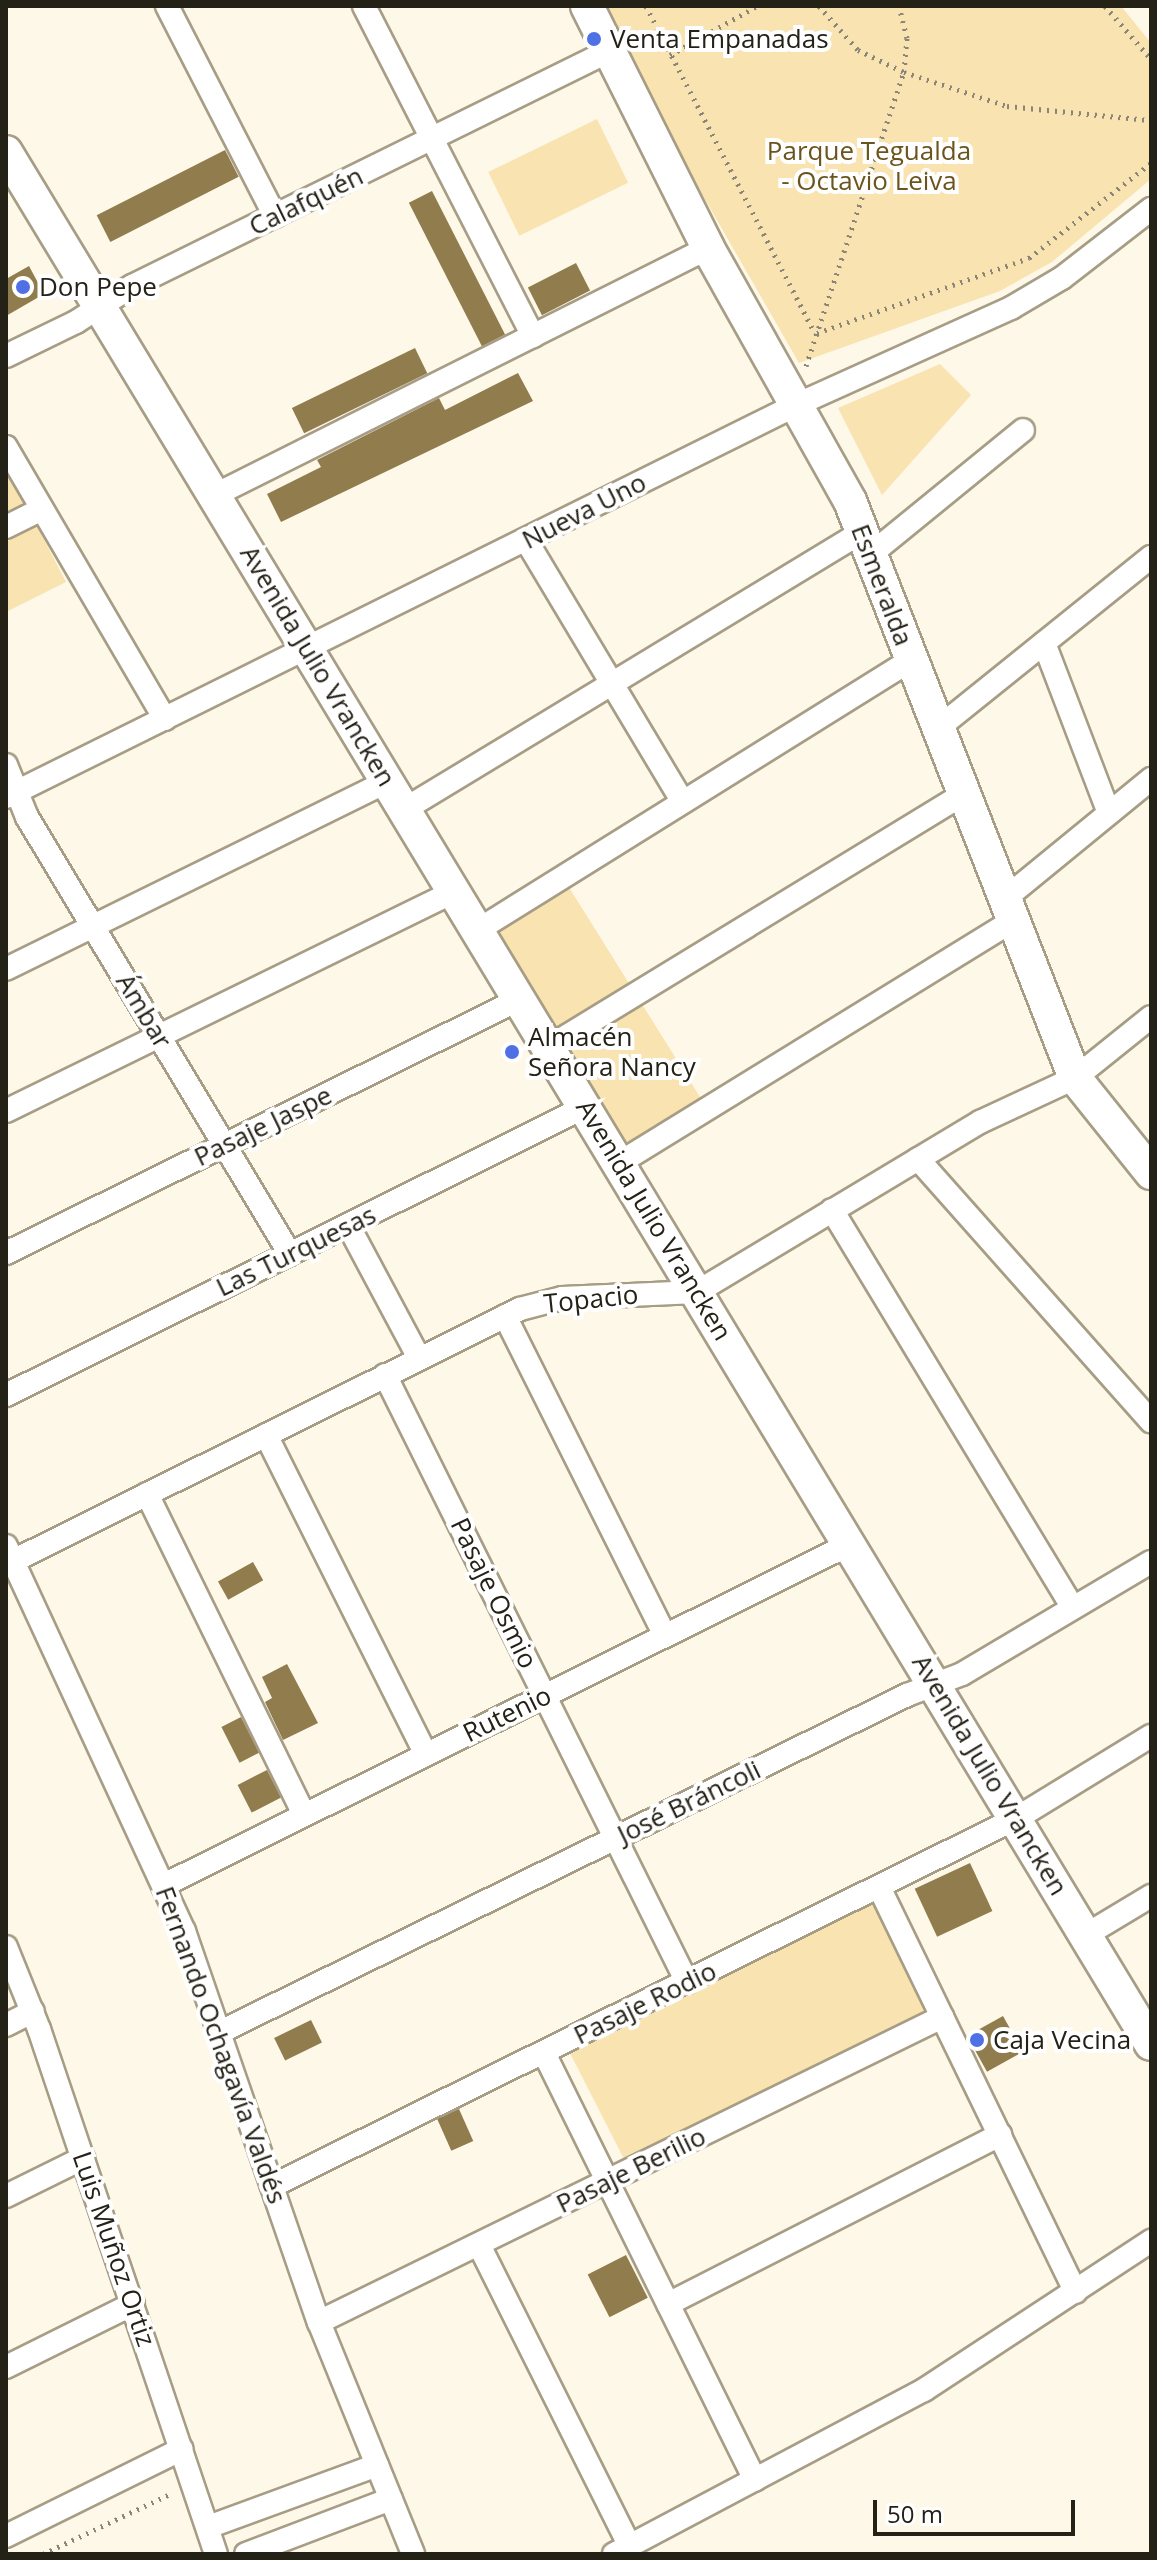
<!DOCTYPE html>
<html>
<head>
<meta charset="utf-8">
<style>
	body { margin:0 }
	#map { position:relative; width:1157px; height:2560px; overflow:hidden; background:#fef8e9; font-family:"Open Sans",sans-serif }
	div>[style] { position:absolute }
	.green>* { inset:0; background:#f8e3b1; transform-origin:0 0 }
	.building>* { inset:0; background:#907c4d; transform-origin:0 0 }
	.path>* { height:5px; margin-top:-2.5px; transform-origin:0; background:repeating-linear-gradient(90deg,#8a8579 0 2px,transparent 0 8px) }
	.roads { filter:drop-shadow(2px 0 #a79d85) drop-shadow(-2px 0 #a79d85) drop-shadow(0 2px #a79d85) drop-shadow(0 -2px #a79d85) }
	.street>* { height:22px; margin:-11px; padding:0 11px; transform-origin:11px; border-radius:11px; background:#fff }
	.secondary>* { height:32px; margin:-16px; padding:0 16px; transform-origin:16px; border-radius:16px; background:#fff }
	.dots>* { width:22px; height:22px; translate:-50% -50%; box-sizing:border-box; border:4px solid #fff; border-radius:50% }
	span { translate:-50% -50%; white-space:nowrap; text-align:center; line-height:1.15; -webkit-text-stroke:8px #fff; paint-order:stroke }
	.poi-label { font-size:26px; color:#242117 }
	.left { translate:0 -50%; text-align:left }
	.park-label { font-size:26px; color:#6a551c }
	.street-label { font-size:26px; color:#242117 }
	.frame { position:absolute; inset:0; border:8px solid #242117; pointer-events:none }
	.scale { position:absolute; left:873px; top:2500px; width:202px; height:36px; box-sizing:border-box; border:4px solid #242117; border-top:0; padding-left:10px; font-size:24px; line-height:28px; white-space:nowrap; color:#242117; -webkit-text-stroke:6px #fff; paint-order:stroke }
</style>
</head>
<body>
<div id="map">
	<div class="green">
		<i style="clip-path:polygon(594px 6px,1121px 6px,1151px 43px,1151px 179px,1052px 262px,1000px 291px,799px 363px)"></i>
		<i style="left:597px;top:119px;width:71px;height:121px;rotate:64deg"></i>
		<i style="clip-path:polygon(940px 364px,971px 395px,882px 495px,838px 408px)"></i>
		<i style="clip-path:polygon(6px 472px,23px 501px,20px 509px,6px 516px)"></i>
		<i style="clip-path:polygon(37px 526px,66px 582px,6px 612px,6px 542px)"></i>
		<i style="left:565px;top:881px;width:263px;height:87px;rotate:58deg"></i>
		<i style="left:876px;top:1898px;width:124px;height:343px;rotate:63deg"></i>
	</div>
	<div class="building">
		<i style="left:225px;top:150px;width:30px;height:144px;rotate:63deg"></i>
		<i style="left:432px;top:191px;width:161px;height:26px;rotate:63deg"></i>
		<i style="left:576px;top:263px;width:31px;height:54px;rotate:63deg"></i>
		<i style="clip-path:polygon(29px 266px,44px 294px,6px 316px,6px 279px)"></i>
		<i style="left:415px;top:348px;width:28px;height:137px;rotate:64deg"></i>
		<i style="clip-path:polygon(518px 373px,533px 401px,281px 522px,267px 494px,321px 467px,317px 460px,439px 398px,445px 410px)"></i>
		<i style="left:253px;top:1562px;width:21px;height:40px;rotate:61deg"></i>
		<i style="clip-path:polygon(287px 1664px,318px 1723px,283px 1740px,265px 1702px,272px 1698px,262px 1677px)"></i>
		<i style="left:241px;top:1717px;width:40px;height:22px;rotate:63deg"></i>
		<i style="left:267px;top:1770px;width:31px;height:33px;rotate:63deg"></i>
		<i style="left:970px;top:1863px;width:53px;height:61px;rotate:65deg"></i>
		<i style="left:1003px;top:2016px;width:41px;height:41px;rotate:61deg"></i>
		<i style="left:311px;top:2020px;width:25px;height:41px;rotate:64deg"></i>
		<i style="left:459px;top:2109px;width:35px;height:24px;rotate:66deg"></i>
		<i style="left:626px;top:2255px;width:48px;height:43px;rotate:63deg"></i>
	</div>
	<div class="path">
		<i style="left:646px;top:6px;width:368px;rotate:62.7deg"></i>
		<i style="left:819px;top:6px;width:59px;rotate:48.4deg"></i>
		<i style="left:858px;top:50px;width:51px;rotate:25.6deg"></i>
		<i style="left:904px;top:72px;width:108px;rotate:18.3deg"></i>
		<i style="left:1007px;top:106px;width:145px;rotate:5.6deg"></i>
		<i style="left:1105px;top:6px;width:70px;rotate:49deg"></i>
		<i style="left:670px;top:55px;width:100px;rotate:-29.4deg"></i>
		<i style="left:817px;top:333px;width:225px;rotate:-19.5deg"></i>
		<i style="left:1029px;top:258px;width:155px;rotate:-37.9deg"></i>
		<i style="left:806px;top:366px;width:310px;rotate:-71.6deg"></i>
		<i style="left:904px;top:72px;width:34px;rotate:-85deg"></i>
		<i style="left:907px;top:38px;width:33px;rotate:-104deg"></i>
		<i style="left:43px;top:2554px;width:143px;rotate:-25.3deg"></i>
	</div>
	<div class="roads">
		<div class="street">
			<i style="left:167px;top:6px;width:236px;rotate:62.8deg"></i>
			<i style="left:364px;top:6px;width:371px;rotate:62.9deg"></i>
			<i style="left:6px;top:356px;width:78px;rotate:-25.9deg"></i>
			<i style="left:76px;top:322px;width:67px;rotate:-32.7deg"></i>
			<i style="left:132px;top:286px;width:532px;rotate:-26.23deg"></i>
			<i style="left:6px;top:447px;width:315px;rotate:59.7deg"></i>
			<i style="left:215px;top:495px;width:551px;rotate:-26.61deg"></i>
			<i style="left:6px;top:527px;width:40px;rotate:-26.6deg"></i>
			<i style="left:526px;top:540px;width:305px;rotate:59.1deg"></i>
			<i style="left:871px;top:554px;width:196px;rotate:-39.2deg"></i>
			<i style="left:1044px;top:643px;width:182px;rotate:69.1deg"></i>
			<i style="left:937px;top:729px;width:275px;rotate:-38.8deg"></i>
			<i style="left:6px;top:765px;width:56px;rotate:68deg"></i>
			<i style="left:27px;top:817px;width:510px;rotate:58.96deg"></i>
			<i style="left:6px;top:797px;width:880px;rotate:-26.39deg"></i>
			<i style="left:794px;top:406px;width:238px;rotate:-24.3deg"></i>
			<i style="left:1011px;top:308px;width:59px;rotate:-30.5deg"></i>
			<i style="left:1062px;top:278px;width:113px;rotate:-37.8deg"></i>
			<i style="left:405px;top:809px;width:534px;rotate:-31.22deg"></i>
			<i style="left:1002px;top:901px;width:193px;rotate:-39.3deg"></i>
			<i style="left:478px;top:930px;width:510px;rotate:-31.95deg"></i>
			<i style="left:6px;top:969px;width:426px;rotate:-26.2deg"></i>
			<i style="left:549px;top:1047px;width:484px;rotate:-31.4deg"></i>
			<i style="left:6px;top:1111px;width:500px;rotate:-26.1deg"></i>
			<i style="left:918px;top:1159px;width:351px;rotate:48.4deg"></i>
			<i style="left:619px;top:1163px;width:460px;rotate:-31.6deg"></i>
			<i style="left:832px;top:1210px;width:465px;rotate:58.8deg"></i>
			<i style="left:348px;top:1225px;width:151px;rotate:61.9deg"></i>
			<i style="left:6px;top:1253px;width:573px;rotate:-26.3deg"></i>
			<i style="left:505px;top:1316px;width:357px;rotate:63.4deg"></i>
			<i style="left:385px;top:1375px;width:678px;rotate:63.55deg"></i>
			<i style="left:6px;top:1395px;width:647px;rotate:-26.45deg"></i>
			<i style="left:266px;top:1435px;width:357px;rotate:63.4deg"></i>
			<i style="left:147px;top:1494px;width:356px;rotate:63.9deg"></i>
			<i style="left:6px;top:1546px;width:424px;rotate:65.2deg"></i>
			<i style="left:184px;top:1931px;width:414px;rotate:71deg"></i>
			<i style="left:319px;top:2322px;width:250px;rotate:67.9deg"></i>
			<i style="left:13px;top:1561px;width:566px;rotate:-26.43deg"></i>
			<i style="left:520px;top:1309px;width:43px;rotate:-14.7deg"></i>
			<i style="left:562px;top:1298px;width:135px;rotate:-2.5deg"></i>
			<i style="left:697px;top:1292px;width:330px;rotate:-31deg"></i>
			<i style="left:980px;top:1122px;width:105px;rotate:-24.9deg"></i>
			<i style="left:1075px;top:1078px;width:97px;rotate:-38.8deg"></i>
			<i style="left:164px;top:1885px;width:766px;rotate:-26.43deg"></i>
			<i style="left:879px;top:1887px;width:450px;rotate:64.1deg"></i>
			<i style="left:1086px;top:1935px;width:76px;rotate:-31deg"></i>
			<i style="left:6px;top:1947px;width:88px;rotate:68.1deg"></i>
			<i style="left:39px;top:2029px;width:554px;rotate:71.37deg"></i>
			<i style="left:6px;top:2025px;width:30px;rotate:-27deg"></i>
			<i style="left:220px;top:2032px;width:765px;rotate:-26.13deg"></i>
			<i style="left:907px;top:1695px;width:59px;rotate:-20.9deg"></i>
			<i style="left:962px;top:1674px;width:220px;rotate:-30.7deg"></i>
			<i style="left:544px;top:2053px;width:476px;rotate:63.7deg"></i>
			<i style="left:272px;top:2186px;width:831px;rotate:-26.29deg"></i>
			<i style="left:1017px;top:1818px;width:157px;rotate:-31.5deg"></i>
			<i style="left:6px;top:2196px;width:86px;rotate:-26.3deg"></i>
			<i style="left:479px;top:2245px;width:337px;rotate:63.4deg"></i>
			<i style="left:668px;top:2304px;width:373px;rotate:-27deg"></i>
			<i style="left:319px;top:2322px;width:694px;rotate:-26.08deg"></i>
			<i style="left:6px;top:2367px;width:142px;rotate:-26.4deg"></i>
			<i style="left:208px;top:2527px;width:180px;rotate:-20.1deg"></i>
			<i style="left:6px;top:2536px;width:196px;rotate:-26.3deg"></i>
			<i style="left:246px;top:2554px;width:155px;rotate:-20.8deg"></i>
			<i style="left:614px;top:2554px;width:351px;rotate:-27.9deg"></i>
			<i style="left:924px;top:2390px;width:272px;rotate:-33.3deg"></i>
		</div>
		<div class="secondary">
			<i style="left:587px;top:6px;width:271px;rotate:63.4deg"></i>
			<i style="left:708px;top:248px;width:290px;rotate:60.7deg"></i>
			<i style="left:850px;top:501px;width:619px;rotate:68.7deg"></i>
			<i style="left:1075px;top:1078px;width:122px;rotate:51.3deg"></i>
			<i style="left:6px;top:152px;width:2211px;rotate:58.82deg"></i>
		</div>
	</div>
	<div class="dots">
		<i style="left:594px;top:39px;background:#4f71e5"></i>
		<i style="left:23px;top:287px;background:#4f71e5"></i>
		<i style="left:512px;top:1052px;background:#4f71e5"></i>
		<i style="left:977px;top:2040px;background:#4f71e5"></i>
	</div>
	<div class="poi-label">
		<span class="left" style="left:610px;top:39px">Venta Empanadas</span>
		<span class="left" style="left:39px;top:287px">Don Pepe</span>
		<span class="left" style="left:528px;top:1052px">Almacén<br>Señora Nancy</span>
		<span class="left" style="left:993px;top:2040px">Caja Vecina</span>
	</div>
	<div class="park-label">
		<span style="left:869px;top:166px">Parque Tegualda<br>- Octavio Leiva</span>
	</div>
	<div class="street-label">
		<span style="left:306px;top:201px;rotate:-26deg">Calafquén</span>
		<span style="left:584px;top:511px;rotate:-27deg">Nueva Uno</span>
		<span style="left:882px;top:585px;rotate:69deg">Esmeralda</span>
		<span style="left:318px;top:666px;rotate:59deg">Avenida Julio Vrancken</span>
		<span style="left:144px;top:1011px;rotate:59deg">Ámbar</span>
		<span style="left:263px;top:1126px;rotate:-26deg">Pasaje Jaspe</span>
		<span style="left:654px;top:1220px;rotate:59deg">Avenida Julio Vrancken</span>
		<span style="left:296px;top:1251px;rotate:-26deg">Las Turquesas</span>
		<span style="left:591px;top:1299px;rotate:-6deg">Topacio</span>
		<span style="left:494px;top:1593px;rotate:64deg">Pasaje Osmio</span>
		<span style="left:507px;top:1714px;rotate:-26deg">Rutenio</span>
		<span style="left:990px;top:1775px;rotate:59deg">Avenida Julio Vrancken</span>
		<span style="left:689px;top:1802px;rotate:-26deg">José Bráncoli</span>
		<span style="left:645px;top:2003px;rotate:-26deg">Pasaje Rodio</span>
		<span style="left:221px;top:2045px;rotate:70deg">Fernando Ochagavía Valdés</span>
		<span style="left:631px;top:2170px;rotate:-26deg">Pasaje Berilio</span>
		<span style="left:114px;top:2249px;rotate:71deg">Luis Muñoz Ortiz</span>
	</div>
	<div class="frame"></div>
	<div class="scale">50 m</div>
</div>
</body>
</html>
